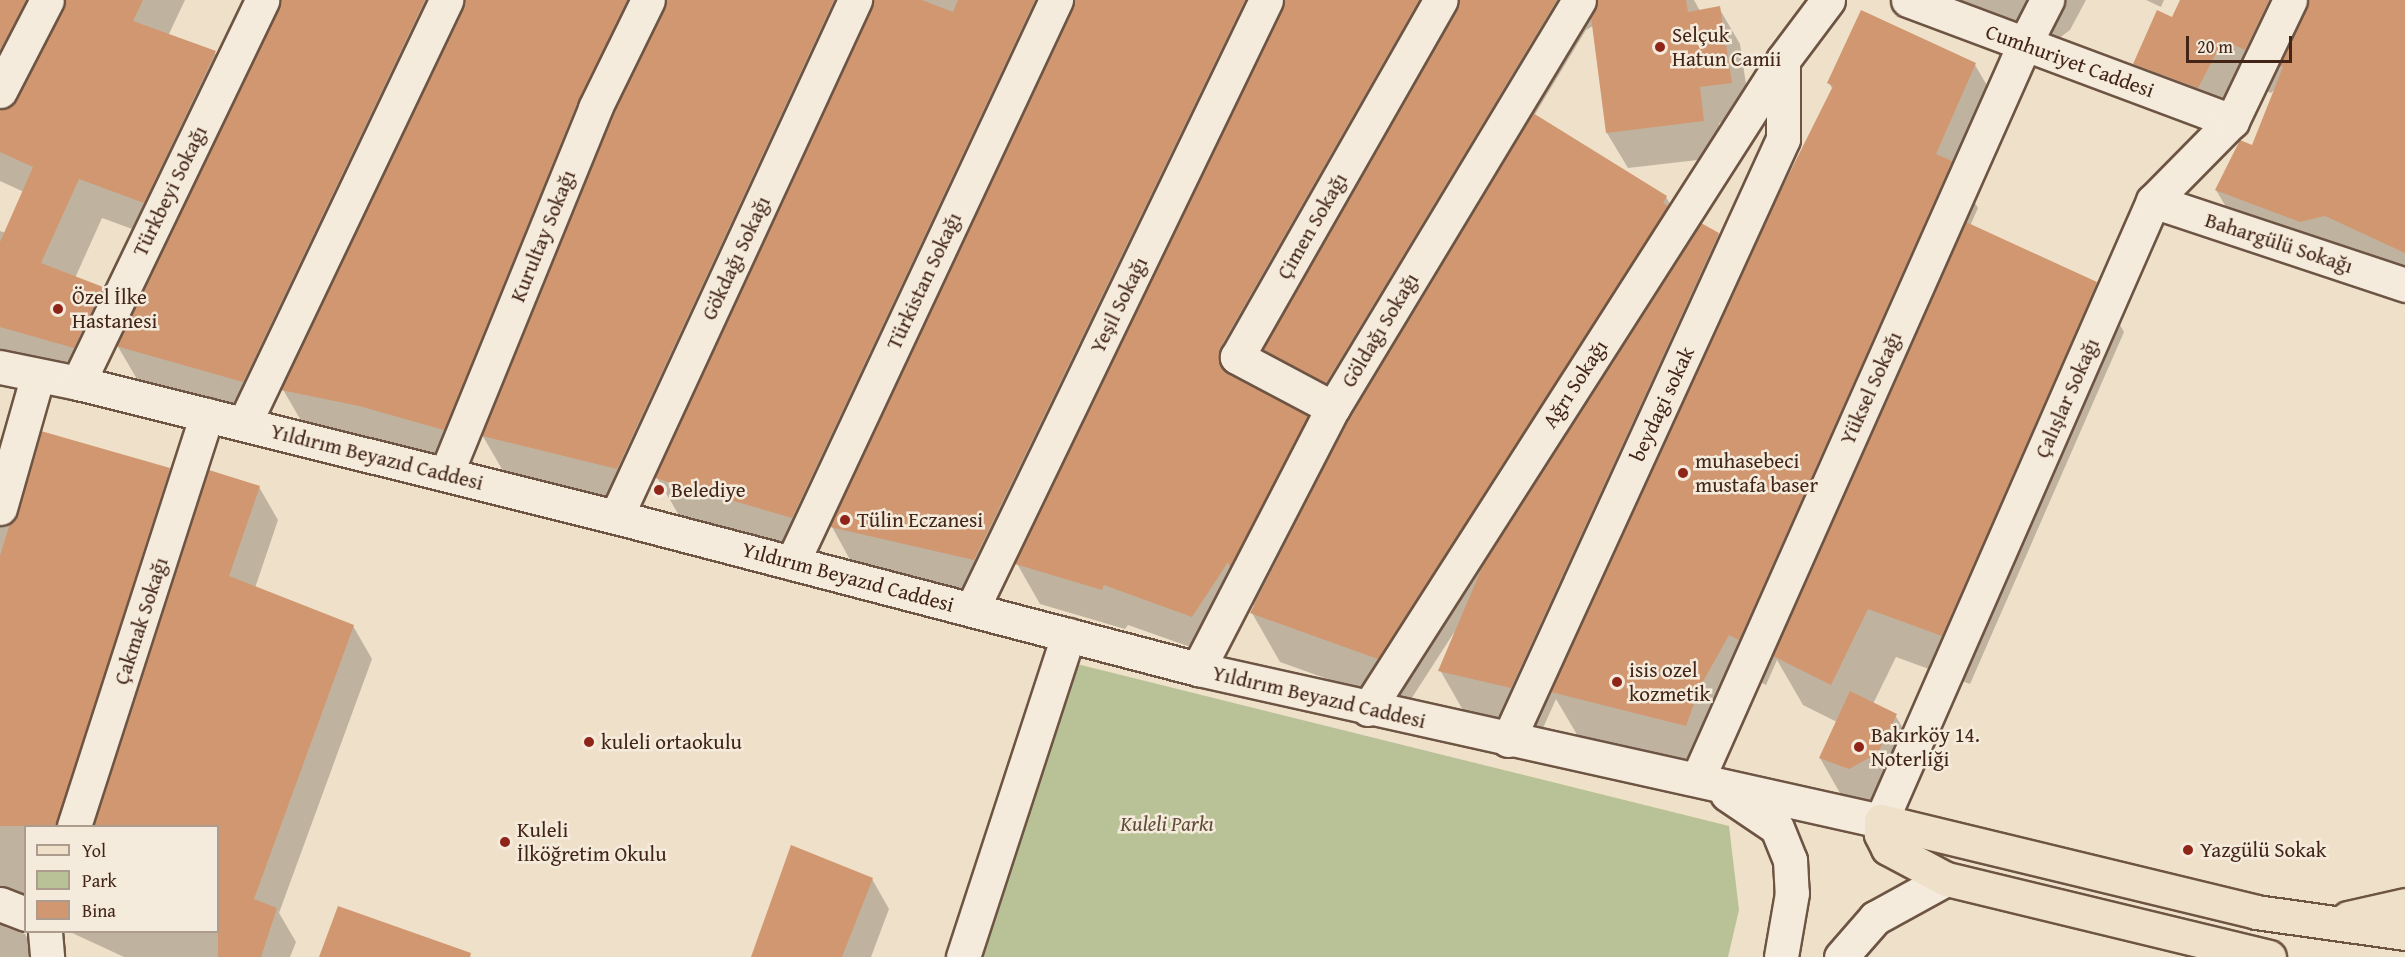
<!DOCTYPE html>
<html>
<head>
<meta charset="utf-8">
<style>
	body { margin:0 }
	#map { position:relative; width:2405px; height:957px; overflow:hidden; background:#efe0c9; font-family:"Gentium Book Plus",serif }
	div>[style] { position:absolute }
	.green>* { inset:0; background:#b9c296 }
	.shadow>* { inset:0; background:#0003 }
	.building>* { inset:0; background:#d19770 }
	.roads { filter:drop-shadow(2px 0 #6d5443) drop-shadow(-2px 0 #6d5443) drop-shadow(0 2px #6d5443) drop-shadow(0 -2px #6d5443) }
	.minor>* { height:33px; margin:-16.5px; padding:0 16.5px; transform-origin:16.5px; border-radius:16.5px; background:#f5ebdc }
	.secondary>* { height:33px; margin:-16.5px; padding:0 16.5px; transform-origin:16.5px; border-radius:16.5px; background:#f5ebdc }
	.primary>* { height:33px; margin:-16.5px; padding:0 16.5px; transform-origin:16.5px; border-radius:16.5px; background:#efe0c9 }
	.dots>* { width:16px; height:16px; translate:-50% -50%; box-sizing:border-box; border:3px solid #f5ebdc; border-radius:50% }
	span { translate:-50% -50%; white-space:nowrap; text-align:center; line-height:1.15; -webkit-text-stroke:5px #f5ebdc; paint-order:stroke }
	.poi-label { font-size:21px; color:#422516 }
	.left { translate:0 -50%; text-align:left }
	.street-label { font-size:21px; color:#422516 }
	.park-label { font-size:21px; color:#604c36; font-style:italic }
	.legend { position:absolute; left:24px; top:825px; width:195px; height:108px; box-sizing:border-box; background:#f5ebdc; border:2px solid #ad9c8d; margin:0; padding:8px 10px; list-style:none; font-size:18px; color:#422516 }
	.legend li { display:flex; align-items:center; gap:12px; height:30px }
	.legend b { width:30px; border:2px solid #ad9c8d }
	.scale { position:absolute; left:2186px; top:36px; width:106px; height:27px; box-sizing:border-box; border:3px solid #422516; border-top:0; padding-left:8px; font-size:18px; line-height:21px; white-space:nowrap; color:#422516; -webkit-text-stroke:4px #f5ebdc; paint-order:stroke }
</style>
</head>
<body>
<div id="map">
	<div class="green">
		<i style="clip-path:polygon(1077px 664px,1729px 826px,1739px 910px,1728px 957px,982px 957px)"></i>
	</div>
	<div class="shadow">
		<i style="clip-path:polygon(evenodd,0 0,185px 0,168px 36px,215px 53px,239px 94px,279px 12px,250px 0,1694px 0,1700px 11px,1719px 8px,1740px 44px,1751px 118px,1719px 123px,1724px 157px,1628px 168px,1607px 133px,1593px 26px,1586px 30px,1534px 116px,1666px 197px,1691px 241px,1718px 234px,1743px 276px,1833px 90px,1829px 83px,1862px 12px,1975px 65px,2002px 111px,1967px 189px,1978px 208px,1970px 226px,2096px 283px,2124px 332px,1970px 684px,1896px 657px,1873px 704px,1895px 715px,1924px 764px,1906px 802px,1848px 807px,1820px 758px,1837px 722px,1803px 705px,1777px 660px,1766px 685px,1756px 680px,1712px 771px,1579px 738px,1556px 699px,1539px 737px,1468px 719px,1440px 670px,1455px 631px,1406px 707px,1280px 662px,1252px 613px,1255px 607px,1251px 601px,1216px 656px,1128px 625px,1125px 629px,1040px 604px,1016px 562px,997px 600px,854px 567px,831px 525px,815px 558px,680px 517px,656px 476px,640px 509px,506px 476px,481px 433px,467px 469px,306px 429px,282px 388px,266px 421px,141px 386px,117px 345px,97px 387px,0 356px,0 231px,6px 233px,24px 192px,0 181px,0 0,102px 218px,168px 242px,126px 329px,102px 288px,75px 278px,102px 218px,0 0,1265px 350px,1288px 390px,1349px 422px,1330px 458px,1307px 417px,1245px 384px,1265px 350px)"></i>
		<i style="clip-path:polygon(1903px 0,2086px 0,2070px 30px,2058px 39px)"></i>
		<i style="clip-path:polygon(2146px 0,2164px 0,2161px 7px)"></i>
		<i style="clip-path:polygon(2182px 0,2405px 0,2405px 285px,2242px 234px,2216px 190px,2253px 147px,2277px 87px,2271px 93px,2248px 83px,2224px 132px,2160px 108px,2135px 64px,2173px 19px)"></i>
		<i style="clip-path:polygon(169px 469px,188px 502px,83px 826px,26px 826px,26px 921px,6px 923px,5px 927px,25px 934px,39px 957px,0 957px,0 527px,6px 527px,19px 514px)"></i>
		<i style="clip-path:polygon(210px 471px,259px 487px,278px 520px,255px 588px,353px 626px,372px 659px,279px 913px,296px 942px,290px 957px,124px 957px,70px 932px,218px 932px,218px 826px,95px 826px)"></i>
		<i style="clip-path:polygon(872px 879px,889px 909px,871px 957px,753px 957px)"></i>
	</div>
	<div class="building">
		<i style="clip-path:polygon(0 0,26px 0,0 50px)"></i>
		<i style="clip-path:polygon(66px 0,143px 0,133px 21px,216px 51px,144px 203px,79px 179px,41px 263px,103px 287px,74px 348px,0 327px,0 242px,33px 167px,0 152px,0 110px,17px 100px)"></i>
		<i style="clip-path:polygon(280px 0,425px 0,243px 382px,116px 346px)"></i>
		<i style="clip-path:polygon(464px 0,627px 0,578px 101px,444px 430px,359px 406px,281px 390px)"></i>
		<i style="clip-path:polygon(667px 0,834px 0,617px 469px,482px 436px,612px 116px)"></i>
		<i style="clip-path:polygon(873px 0,922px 0,953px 12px,958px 0,1035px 0,792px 518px,655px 478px)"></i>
		<i style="clip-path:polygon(1074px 0,1245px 0,974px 560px,830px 527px)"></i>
		<i style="clip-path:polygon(1285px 0,1419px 0,1220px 348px,1221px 366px,1228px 373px,1308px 416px,1230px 567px,1228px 562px,1192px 617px,1104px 585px,1102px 590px,1015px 564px)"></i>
		<i style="clip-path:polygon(1460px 0,1557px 0,1326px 383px,1263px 350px)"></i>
		<i style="clip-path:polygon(1598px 0,1686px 0,1688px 12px,1720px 6px,1732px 83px,1700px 87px,1704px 121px,1606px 133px,1591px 17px)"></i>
		<i style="clip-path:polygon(2180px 0,2269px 0,2245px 50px,2223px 40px,2198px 88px,2133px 64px,2157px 10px,2172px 17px)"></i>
		<i style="clip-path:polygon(2308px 0,2405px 0,2405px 253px,2325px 216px,2300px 222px,2215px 190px,2240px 140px,2252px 145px,2283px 67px,2279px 66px)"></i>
		<i style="clip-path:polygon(1861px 10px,1976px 63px,1936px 154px,1952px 161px,1739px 640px,1729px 635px,1700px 687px,1686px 726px,1551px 692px,1769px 214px,1833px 86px,1827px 83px)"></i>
		<i style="clip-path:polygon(1533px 113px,1667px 196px,1663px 203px,1668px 206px,1378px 659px,1250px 613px,1349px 417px)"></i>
		<i style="clip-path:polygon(1966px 222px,2097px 282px,1942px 636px,1868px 609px,1831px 685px,1773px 656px)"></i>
		<i style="clip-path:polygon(1701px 223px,1719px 233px,1511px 688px,1438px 671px,1484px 563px)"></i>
		<i style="clip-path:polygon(41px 431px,170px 468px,56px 826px,0 826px,0 556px,10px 523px,18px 513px)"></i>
		<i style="clip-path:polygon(209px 470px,260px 486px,229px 576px,354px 625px,254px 899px,277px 908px,261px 957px,218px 957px,218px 826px,94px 826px)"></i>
		<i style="clip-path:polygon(1850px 691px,1897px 714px,1878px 753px,1849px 769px,1819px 758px)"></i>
		<i style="clip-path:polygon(791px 845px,873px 878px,842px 957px,751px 957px)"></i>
		<i style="clip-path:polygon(338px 906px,471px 953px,470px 957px,319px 957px)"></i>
	</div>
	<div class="roads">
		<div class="minor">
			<i style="left:1908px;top:0;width:346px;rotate:20.5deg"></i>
			<i style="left:0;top:91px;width:102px;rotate:-62.7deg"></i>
			<i style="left:2153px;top:201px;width:266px;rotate:18.4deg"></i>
			<i style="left:78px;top:383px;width:425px;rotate:-64.3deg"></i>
			<i style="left:1333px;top:408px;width:109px;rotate:-152deg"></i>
			<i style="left:1237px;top:357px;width:411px;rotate:-60.3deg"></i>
			<i style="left:244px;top:424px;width:470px;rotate:-64.5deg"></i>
			<i style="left:446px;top:474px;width:395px;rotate:-67.8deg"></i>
			<i style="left:595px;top:108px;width:120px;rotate:-63.9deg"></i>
			<i style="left:0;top:508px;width:138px;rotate:-74.1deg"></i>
			<i style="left:616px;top:517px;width:570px;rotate:-65.19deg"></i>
			<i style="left:792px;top:563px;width:622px;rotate:-64.88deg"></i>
			<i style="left:972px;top:609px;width:676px;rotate:-64.23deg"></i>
			<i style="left:1198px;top:669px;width:294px;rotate:-62.7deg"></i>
			<i style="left:1333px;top:408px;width:476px;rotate:-58.9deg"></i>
			<i style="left:1368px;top:709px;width:770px;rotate:-57.4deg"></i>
			<i style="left:1783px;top:60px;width:75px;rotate:-53.1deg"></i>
			<i style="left:1508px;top:740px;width:661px;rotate:-65.41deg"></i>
			<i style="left:1783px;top:139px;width:79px;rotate:-90deg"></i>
			<i style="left:1698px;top:778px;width:802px;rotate:-66.02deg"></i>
			<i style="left:2024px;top:45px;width:51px;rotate:-62.9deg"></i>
			<i style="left:1881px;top:821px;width:677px;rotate:-66.31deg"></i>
			<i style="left:2153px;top:201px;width:112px;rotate:-45.4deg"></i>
			<i style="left:2232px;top:121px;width:134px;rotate:-64.4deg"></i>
			<i style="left:74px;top:826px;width:432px;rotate:-72.1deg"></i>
			<i style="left:0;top:904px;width:28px;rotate:21deg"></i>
			<i style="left:45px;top:932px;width:25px;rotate:85deg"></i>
			<i style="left:963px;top:957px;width:339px;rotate:-71.9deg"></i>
		</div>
		<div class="secondary">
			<i style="left:0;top:367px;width:80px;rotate:11.6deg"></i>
			<i style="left:78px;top:383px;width:554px;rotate:13.99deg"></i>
			<i style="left:616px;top:517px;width:602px;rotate:14.64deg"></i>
			<i style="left:1198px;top:669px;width:700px;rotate:12.55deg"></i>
			<i style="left:1727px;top:794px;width:60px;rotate:34.2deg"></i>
			<i style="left:1777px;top:828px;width:35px;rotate:68deg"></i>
			<i style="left:1790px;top:860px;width:33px;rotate:87deg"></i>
			<i style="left:1792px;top:893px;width:65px;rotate:99.8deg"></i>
			<i style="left:1841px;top:957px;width:52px;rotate:-48.9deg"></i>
			<i style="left:1875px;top:918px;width:81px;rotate:-28.8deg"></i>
		</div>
		<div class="primary">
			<i style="left:2348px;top:918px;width:58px;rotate:-12.8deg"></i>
			<i style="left:2269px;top:957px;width:332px;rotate:-166.4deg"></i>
			<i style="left:1946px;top:879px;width:66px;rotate:-151.9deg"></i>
			<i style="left:1888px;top:848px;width:16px;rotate:-117deg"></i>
			<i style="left:1881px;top:834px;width:13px;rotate:-90deg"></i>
			<i style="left:1881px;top:821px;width:386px;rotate:13.6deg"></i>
			<i style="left:2256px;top:912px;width:150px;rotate:8deg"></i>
		</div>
	</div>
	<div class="dots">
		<i style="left:1660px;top:47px;background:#8f2418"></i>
		<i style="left:58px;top:309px;background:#8f2418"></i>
		<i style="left:1683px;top:473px;background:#8f2418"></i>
		<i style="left:659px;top:490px;background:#8f2418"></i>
		<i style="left:845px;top:520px;background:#8f2418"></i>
		<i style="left:1617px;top:682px;background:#8f2418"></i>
		<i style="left:589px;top:742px;background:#8f2418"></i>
		<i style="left:1859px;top:747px;background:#8f2418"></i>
		<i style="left:505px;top:842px;background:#8f2418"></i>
		<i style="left:2188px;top:850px;background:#8f2418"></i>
	</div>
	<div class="poi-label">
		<span class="left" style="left:1672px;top:47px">Selçuk<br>Hatun Camii</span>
		<span class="left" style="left:72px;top:309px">Özel İlke<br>Hastanesi</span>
		<span class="left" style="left:1695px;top:473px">muhasebeci<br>mustafa baser</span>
		<span class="left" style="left:671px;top:490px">Belediye</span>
		<span class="left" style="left:857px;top:520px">Tülin Eczanesi</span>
		<span class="left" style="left:1629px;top:682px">isis ozel<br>kozmetik</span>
		<span class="left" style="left:1871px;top:747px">Bakırköy 14.<br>Noterliği</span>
		<span class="left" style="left:601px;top:742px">kuleli ortaokulu</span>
		<span class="left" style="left:517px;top:842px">Kuleli<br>İlköğretim Okulu</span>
		<span class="left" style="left:2200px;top:850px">Yazgülü Sokak</span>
	</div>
	<div class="street-label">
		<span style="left:2070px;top:61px;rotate:20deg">Cumhuriyet Caddesi</span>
		<span style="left:170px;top:191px;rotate:-64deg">Türkbeyi Sokağı</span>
		<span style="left:1312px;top:226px;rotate:-60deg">Çimen Sokağı</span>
		<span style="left:543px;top:236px;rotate:-68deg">Kurultay Sokağı</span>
		<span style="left:2279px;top:243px;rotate:18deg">Bahargülü Sokağı</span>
		<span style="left:736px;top:258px;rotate:-65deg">Gökdağı Sokağı</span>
		<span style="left:924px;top:281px;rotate:-65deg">Türkistan Sokağı</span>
		<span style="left:1119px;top:305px;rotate:-64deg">Yeşil Sokağı</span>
		<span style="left:1380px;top:330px;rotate:-59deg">Göldağı Sokağı</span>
		<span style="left:1575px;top:384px;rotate:-57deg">Ağrı Sokağı</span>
		<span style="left:1871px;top:388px;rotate:-66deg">Yüksel Sokağı</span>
		<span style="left:2067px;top:398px;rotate:-66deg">Çalışlar Sokağı</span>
		<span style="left:1662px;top:404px;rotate:-65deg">beydagi sokak</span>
		<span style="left:377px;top:457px;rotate:14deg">Yıldırım Beyazıd Caddesi</span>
		<span style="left:848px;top:577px;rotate:15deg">Yıldırım Beyazıd Caddesi</span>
		<span style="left:141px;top:621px;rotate:-72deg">Çakmak Sokağı</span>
		<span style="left:1319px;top:697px;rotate:13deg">Yıldırım Beyazıd Caddesi</span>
	</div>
	<div class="park-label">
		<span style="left:1167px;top:824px">Kuleli Parkı</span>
	</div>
	<ul class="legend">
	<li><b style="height:8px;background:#efe0c9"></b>Yol</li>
	<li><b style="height:16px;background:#b9c296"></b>Park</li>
	<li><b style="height:16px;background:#d19770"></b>Bina</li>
	</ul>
	<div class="scale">20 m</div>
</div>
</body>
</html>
